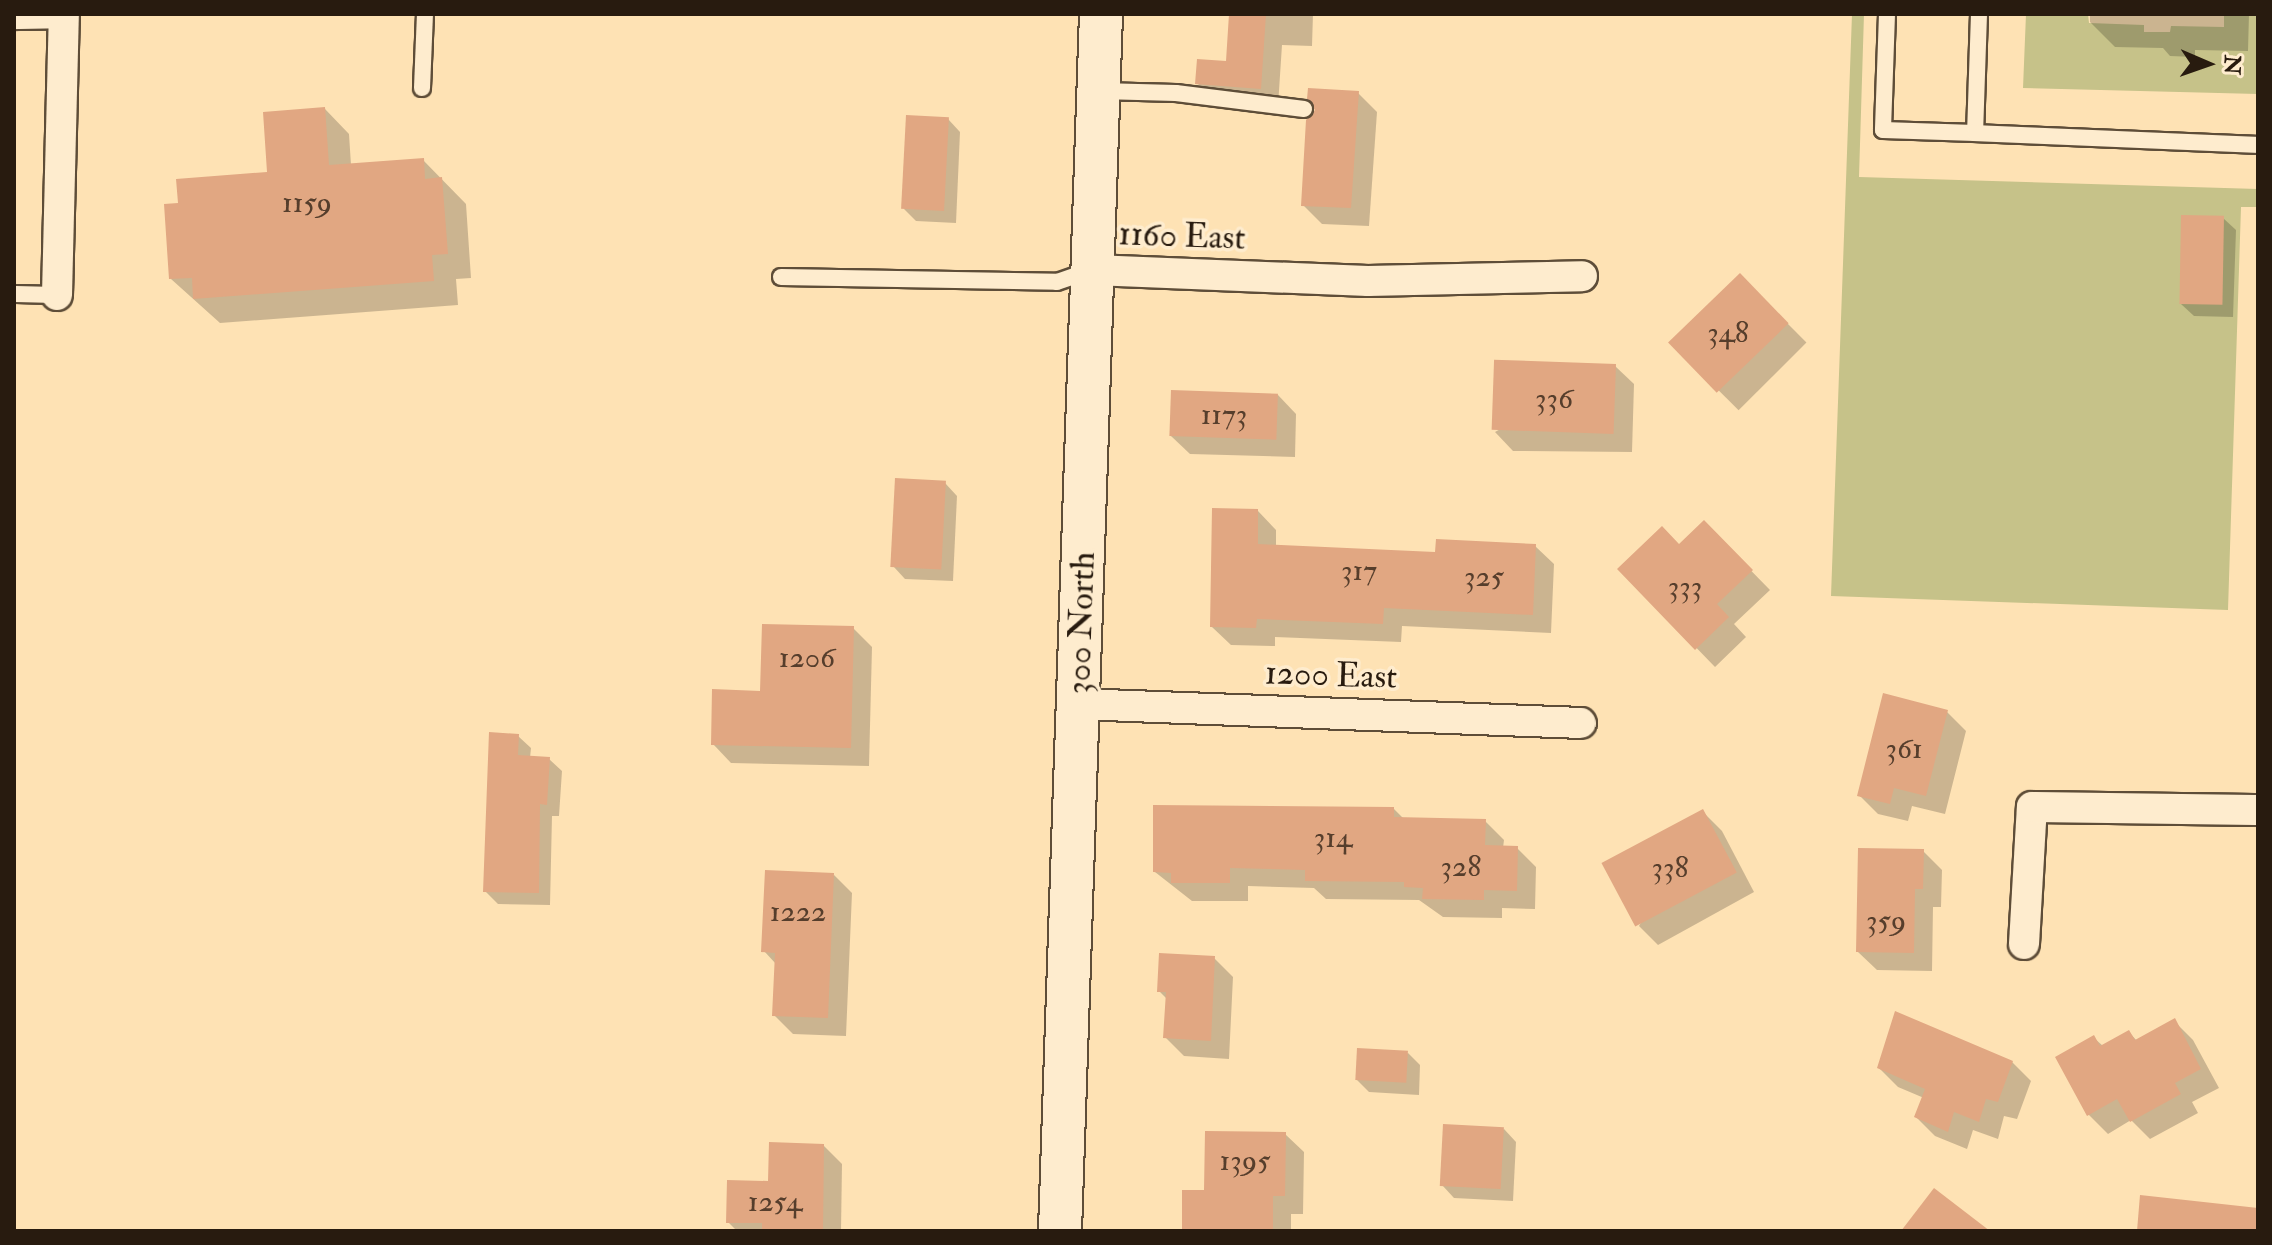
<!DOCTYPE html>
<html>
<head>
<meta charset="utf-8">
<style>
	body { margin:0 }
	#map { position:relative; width:2272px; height:1245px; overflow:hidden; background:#fee2b4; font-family:"IM FELL Double Pica",serif }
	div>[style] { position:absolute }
	.green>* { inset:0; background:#c6c289 }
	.shadow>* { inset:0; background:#0003; transform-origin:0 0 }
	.building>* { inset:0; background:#e1a782; transform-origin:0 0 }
	.roads { filter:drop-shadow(2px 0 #5e4d38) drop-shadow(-2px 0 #5e4d38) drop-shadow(0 2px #5e4d38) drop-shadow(0 -2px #5e4d38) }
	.lane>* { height:16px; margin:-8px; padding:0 8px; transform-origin:8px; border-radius:8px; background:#feecce }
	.street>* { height:30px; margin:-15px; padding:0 15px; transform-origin:15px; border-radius:15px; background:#feecce }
	.secondary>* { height:42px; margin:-21px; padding:0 21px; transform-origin:21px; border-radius:21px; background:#feecce }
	span { translate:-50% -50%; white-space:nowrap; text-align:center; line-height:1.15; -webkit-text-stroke:7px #feecce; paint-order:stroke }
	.number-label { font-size:30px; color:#563e2c }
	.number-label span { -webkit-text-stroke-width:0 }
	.street-label { font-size:34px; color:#281b0f }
	.frame { position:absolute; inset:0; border:16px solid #281b0f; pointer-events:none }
	.north { position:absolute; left:2168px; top:24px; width:80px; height:80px; -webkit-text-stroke:6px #feecce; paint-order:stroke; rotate:92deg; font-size:22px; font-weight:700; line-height:32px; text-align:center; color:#281b0f }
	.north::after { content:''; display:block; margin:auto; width:28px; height:36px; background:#281b0f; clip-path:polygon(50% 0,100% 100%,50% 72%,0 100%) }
</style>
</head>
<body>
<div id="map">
	<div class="green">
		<i style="clip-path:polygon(1852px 14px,1864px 14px,1859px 177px,2258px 189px,2258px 207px,2241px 207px,2228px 610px,1831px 596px)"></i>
		<i style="clip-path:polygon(2026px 14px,2088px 14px,2089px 23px,2144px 25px,2144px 32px,2170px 32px,2171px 26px,2224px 27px,2224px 14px,2258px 14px,2258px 94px,2023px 88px)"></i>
	</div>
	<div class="shadow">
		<i style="clip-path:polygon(1231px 14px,1313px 14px,1312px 46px,1282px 45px,1278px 106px,1215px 101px,1197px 83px,1228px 64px)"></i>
		<i style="clip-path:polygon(2090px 14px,2249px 14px,2248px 51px,2195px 50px,2195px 57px,2170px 56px,2163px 48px,2115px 47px,2090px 22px)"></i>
		<i style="clip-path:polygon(1358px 93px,1377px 112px,1369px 226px,1322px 224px,1303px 205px)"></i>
		<i style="clip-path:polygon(325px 109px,349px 134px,351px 165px,423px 160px,466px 204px,471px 278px,456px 279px,458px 305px,220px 323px,171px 279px,181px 204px,269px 174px)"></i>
		<i style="clip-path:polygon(948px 119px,960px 132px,956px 223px,916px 221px,904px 209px)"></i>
		<i style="clip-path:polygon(2223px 218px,2236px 230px,2233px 317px,2194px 316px,2181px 304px)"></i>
		<i style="left:1740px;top:276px;width:94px;height:96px;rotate:45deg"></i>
		<i style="clip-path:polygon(1615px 366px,1634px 384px,1632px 452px,1513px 451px,1495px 432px)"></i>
		<i style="clip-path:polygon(1278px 395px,1296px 414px,1295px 457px,1190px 454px,1171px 436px)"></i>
		<i style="clip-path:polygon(945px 483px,957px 496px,953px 581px,905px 579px,893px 566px)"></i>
		<i style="clip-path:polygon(1258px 511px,1276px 530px,1276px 547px,1437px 554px,1535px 546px,1554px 564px,1551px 633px,1402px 626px,1401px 642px,1275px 637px,1275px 646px,1231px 645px,1212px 627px)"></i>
		<i style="clip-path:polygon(1723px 542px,1770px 590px,1734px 624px,1746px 637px,1715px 667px,1620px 569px,1680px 546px)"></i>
		<i style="clip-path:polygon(853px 628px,872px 647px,869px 766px,731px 763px,713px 744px,762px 693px)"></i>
		<i style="clip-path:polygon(1947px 712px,1966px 731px,1945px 814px,1912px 806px,1908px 821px,1878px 814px,1859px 795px)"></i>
		<i style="clip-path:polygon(518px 736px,531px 748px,530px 758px,549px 759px,562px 771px,559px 816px,552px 816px,550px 905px,498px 904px,485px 891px)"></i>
		<i style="clip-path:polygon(1394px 809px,1404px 819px,1485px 821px,1504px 840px,1503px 848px,1517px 848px,1536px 867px,1535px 909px,1502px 908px,1502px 918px,1443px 917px,1419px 900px,1326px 899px,1314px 888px,1248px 886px,1248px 901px,1192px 901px,1155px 872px)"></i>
		<i style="clip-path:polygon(1703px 812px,1722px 831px,1754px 892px,1658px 945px,1639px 926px)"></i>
		<i style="clip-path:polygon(1923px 851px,1942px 870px,1941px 907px,1933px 907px,1932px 971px,1877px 970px,1858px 952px)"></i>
		<i style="clip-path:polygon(834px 875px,852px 893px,846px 1036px,793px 1034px,774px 1015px,776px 964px,764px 951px)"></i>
		<i style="clip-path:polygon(1214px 958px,1233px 977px,1229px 1059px,1184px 1056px,1165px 1037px,1167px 999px,1159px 991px)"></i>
		<i style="clip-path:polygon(2174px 1021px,2193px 1040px,2219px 1088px,2192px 1102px,2198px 1113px,2150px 1139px,2131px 1120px,2108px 1134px,2089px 1115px,2094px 1038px,2103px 1046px,2129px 1032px,2137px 1041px)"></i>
		<i style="clip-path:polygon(1408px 1053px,1420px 1065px,1419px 1095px,1369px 1092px,1357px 1080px)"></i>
		<i style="clip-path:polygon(2012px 1062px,2031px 1081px,2017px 1119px,2004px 1116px,1998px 1139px,1973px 1130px,1967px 1149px,1935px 1136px,1916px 1117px,1924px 1098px,1898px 1087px,1879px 1068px)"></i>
		<i style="clip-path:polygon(1504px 1129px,1516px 1142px,1513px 1201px,1454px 1198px,1442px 1185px)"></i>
		<i style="clip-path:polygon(1285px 1134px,1304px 1152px,1303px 1214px,1291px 1214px,1291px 1231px,1184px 1231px,1206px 1192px)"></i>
		<i style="clip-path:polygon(824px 1146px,842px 1164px,841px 1231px,737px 1231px,728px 1222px)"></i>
	</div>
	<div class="building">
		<i style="clip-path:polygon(1229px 14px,1266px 14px,1261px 89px,1195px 84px,1197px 59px,1226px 61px)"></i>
		<i style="clip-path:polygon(1308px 88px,1359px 91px,1351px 208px,1301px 206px,1306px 120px,1315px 110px,1307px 99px)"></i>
		<i style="clip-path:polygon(325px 107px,329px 165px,424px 158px,425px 179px,442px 177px,448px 254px,432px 255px,434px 281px,193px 299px,192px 278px,169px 279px,164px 204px,178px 203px,176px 179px,267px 172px,263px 112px)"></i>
		<i style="left:906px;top:115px;width:43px;height:94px;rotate:3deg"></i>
		<i style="left:2181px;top:215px;width:43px;height:89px;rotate:1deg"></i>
		<i style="left:1740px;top:273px;width:70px;height:100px;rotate:46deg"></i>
		<i style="left:1616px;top:364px;width:70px;height:122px;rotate:92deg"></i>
		<i style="left:1171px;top:390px;width:107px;height:46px;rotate:2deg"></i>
		<i style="left:895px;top:478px;width:51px;height:89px;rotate:3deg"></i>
		<i style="clip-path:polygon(1212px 508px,1258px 509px,1258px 544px,1435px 552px,1436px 539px,1536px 544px,1533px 615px,1384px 608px,1383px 624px,1257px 619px,1256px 628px,1210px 627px)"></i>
		<i style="clip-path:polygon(1704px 520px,1753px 570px,1717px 604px,1729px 617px,1695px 650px,1617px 569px,1662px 526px,1679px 544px)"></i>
		<i style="clip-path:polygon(762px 624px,854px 626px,851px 748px,711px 745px,712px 689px,760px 691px)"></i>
		<i style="clip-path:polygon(1883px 693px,1948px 710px,1926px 796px,1894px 788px,1890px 804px,1857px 796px)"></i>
		<i style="clip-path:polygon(489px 732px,519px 734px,518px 755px,550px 757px,547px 805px,540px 804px,539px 893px,483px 892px)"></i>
		<i style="clip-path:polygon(1153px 805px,1394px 807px,1394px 817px,1486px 819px,1485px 845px,1518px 846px,1517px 891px,1484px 890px,1484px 900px,1422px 899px,1423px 888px,1404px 887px,1404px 882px,1305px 881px,1305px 870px,1230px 868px,1230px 883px,1171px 883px,1171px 873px,1153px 872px)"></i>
		<i style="left:1703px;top:809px;width:72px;height:115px;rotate:62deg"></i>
		<i style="clip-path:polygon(1858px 848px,1924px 849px,1923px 889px,1915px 889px,1914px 953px,1856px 952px)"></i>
		<i style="clip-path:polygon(765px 870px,834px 873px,828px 1018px,772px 1016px,775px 953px,761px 952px)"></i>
		<i style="clip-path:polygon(1159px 953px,1215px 956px,1211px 1041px,1163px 1038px,1166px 992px,1157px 992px)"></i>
		<i style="clip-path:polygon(1895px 1011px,2013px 1061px,1998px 1102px,1986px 1099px,1979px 1122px,1954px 1112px,1948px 1132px,1914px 1117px,1925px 1089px,1877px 1068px)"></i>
		<i style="clip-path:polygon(2175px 1018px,2201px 1069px,2175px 1083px,2181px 1094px,2130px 1122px,2117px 1099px,2087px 1116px,2055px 1057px,2094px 1035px,2100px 1046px,2129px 1030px,2135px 1040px)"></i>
		<i style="left:1357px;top:1048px;width:51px;height:32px;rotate:3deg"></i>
		<i style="left:1443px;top:1124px;width:61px;height:62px;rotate:3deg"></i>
		<i style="clip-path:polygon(1205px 1131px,1286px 1132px,1285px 1196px,1273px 1196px,1273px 1231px,1182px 1231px,1182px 1190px,1204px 1190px)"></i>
		<i style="clip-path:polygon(769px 1142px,824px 1144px,823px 1231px,762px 1231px,762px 1223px,726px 1223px,727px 1180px,768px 1181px)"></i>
		<i style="clip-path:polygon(1934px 1188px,1990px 1231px,1901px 1231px)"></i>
		<i style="clip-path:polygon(2140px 1195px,2258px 1208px,2258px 1231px,2137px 1231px)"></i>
	</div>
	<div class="roads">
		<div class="lane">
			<i style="left:1887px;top:14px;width:116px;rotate:92deg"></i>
			<i style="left:1883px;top:130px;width:92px;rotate:1.9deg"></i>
			<i style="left:1979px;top:14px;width:119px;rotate:91.9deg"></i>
			<i style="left:1975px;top:133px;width:283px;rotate:2.4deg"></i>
			<i style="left:14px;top:21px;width:50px;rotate:-1.1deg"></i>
			<i style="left:422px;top:88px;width:74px;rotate:-87.7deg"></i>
			<i style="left:1100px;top:91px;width:76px;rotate:1.5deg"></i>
			<i style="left:1176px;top:93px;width:129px;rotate:7.1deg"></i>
			<i style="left:781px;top:277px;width:276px;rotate:1deg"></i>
			<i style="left:1057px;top:282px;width:34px;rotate:-19deg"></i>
			<i style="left:14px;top:294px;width:43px;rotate:1.3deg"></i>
		</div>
		<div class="street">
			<i style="left:1093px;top:270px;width:275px;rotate:2.3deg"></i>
			<i style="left:1368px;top:281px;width:214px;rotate:-1.3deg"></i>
			<i style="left:57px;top:295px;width:281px;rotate:-88.6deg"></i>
			<i style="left:1078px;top:704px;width:503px;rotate:2.16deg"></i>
			<i style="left:2024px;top:944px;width:137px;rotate:-86.7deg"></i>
			<i style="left:2032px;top:807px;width:226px;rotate:0.8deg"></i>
		</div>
		<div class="secondary">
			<i style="left:1060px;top:1231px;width:1218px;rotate:-88.07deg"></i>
		</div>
	</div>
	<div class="number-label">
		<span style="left:307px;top:203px">1159</span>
		<span style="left:1728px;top:333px">348</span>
		<span style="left:1554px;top:399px">336</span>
		<span style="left:1224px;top:415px">1173</span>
		<span style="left:1359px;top:571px">317</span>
		<span style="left:1484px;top:577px">325</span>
		<span style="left:1685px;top:587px">333</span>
		<span style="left:807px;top:658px">1206</span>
		<span style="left:1904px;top:749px">361</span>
		<span style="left:1333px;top:838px">314</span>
		<span style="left:1461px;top:867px">328</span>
		<span style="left:1670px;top:868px">338</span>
		<span style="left:798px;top:912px">1222</span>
		<span style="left:1886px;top:921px">359</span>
		<span style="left:1245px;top:1161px">1395</span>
		<span style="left:775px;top:1202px">1254</span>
	</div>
	<div class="street-label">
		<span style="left:1182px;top:236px;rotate:2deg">1160 East</span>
		<span style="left:1081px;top:623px;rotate:-88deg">300 North</span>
		<span style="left:1331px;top:675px;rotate:2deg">1200 East</span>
	</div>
	<div class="frame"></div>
	<div class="north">N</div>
</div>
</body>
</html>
